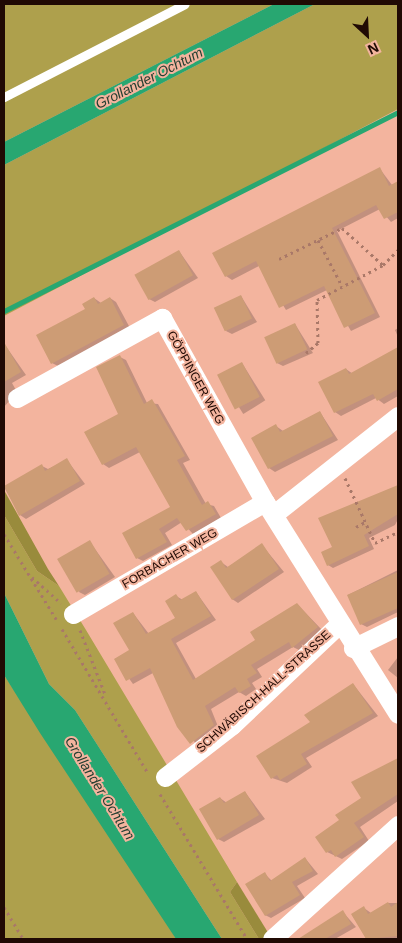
<!DOCTYPE html>
<html>
<head>
<meta charset="utf-8">
<style>
	body { margin:0 }
	#map { position:relative; width:402px; height:943px; overflow:hidden; background:#f3b49e; font-family:Helvetica,sans-serif }
	div>[style] { position:absolute }
	.green>* { inset:0; background:#aea04c }
	.forest>* { inset:0; background:#998b3c }
	.water>* { inset:0; background:#28a771 }
	.shadow>* { inset:0; background:#0003; transform-origin:0 0 }
	.stream>* { height:5px; margin:-2.5px; padding:0 2.5px; transform-origin:2.5px; border-radius:2.5px; background:#28a771 }
	.building>* { inset:0; background:#cd9c75; transform-origin:0 0 }
	.path>* { height:3px; margin-top:-1.5px; transform-origin:0; background:repeating-linear-gradient(90deg,#a97868 0 2.5px,transparent 0 6.5px) }
	.lane>* { height:9px; margin:-4.5px; padding:0 4.5px; transform-origin:4.5px; border-radius:4.5px; background:#fff }
	.street>* { height:19px; margin:-9.5px; padding:0 9.5px; transform-origin:9.5px; border-radius:9.5px; background:#fff }
	span { translate:-50% -50%; white-space:nowrap; text-align:center; line-height:1.15; -webkit-text-stroke:4px #f3b49e; paint-order:stroke }
	.street-label { font-size:12px; color:#200a04 }
	.water-label { font-size:14px; color:#253e31; font-style:italic }
	.frame { position:absolute; inset:0; border:5px solid #200a04; pointer-events:none }
	.north { position:absolute; left:342px; top:10px; width:50px; height:50px; -webkit-text-stroke:4px #f3b49e; paint-order:stroke; rotate:155deg; font-size:14px; font-weight:700; line-height:20px; text-align:center; color:#200a04 }
	.north::after { content:''; display:block; margin:auto; width:18px; height:22px; background:#200a04; clip-path:polygon(50% 0,100% 100%,50% 72%,0 100%) }
</style>
</head>
<body>
<div id="map">
	<div class="green">
		<i style="clip-path:polygon(4px 4px,274px 4px,4px 142px)"></i>
		<i style="clip-path:polygon(315px 4px,398px 4px,398px 109px,4px 316px,4px 165px)"></i>
		<i style="clip-path:polygon(4px 515px,37px 571px,59px 586px,86px 630px,237px 882px,230px 892px,259px 939px,222px 939px,75px 710px,49px 684px,4px 593px)"></i>
		<i style="clip-path:polygon(4px 675px,165px 917px,176px 939px,4px 939px)"></i>
	</div>
	<div class="forest">
		<i style="clip-path:polygon(4px 490px,48px 569px,59px 586px,37px 571px,4px 515px)"></i>
		<i style="clip-path:polygon(237px 882px,272px 939px,259px 939px,246px 918px,230px 892px)"></i>
	</div>
	<div class="water">
		<i style="clip-path:polygon(274px 4px,315px 4px,4px 165px,4px 142px)"></i>
		<i style="clip-path:polygon(4px 593px,49px 684px,75px 710px,222px 939px,176px 939px,40px 733px,4px 675px)"></i>
	</div>
	<div class="shadow">
		<i style="clip-path:polygon(380px 169px,392px 185px,398px 183px,398px 218px,391px 222px,380px 209px,337px 231px,380px 317px,351px 331px,327px 290px,286px 310px,259px 266px,232px 280px,226px 276px)"></i>
		<i style="clip-path:polygon(179px 251px,198px 278px,155px 302px,149px 299px)"></i>
		<i style="clip-path:polygon(241px 296px,257px 322px,232px 334px,226px 331px)"></i>
		<i style="clip-path:polygon(94px 298px,101px 303px,110px 298px,116px 302px,130px 328px,58px 366px,52px 363px)"></i>
		<i style="clip-path:polygon(295px 324px,313px 353px,283px 366px,277px 363px)"></i>
		<i style="clip-path:polygon(398px 328px,398px 337px,395px 330px)"></i>
		<i style="clip-path:polygon(5px 345px,26px 375px,12px 383px,17px 392px,4px 407px)"></i>
		<i style="clip-path:polygon(398px 349px,398px 396px,384px 404px,376px 398px,341px 416px,335px 412px,346px 369px,353px 374px)"></i>
		<i style="clip-path:polygon(120px 357px,126px 360px,147px 403px,158px 404px,190px 460px,183px 463px,206px 504px,214px 506px,221px 518px,193px 534px,182px 522px,165px 533px,172px 545px,143px 561px,137px 558px,172px 507px,140px 452px,109px 468px,103px 464px,120px 415px)"></i>
		<i style="left:242px;top:363px;width:44px;height:26px;rotate:58deg"></i>
		<i style="clip-path:polygon(320px 412px,338px 440px,275px 472px,269px 468px,276px 426px,283px 431px)"></i>
		<i style="clip-path:polygon(67px 460px,85px 484px,26px 519px,20px 515px,4px 487px,42px 466px,48px 469px)"></i>
		<i style="clip-path:polygon(398px 487px,398px 519px,395px 525px,369px 538px,374px 549px,333px 568px,328px 565px,333px 548px,320px 519px)"></i>
		<i style="clip-path:polygon(90px 542px,115px 577px,85px 595px,79px 592px)"></i>
		<i style="clip-path:polygon(262px 545px,284px 572px,238px 603px,232px 599px,221px 562px,228px 567px)"></i>
		<i style="clip-path:polygon(398px 570px,398px 612px,367px 627px,361px 624px,348px 595px)"></i>
		<i style="clip-path:polygon(196px 592px,216px 620px,176px 643px,196px 679px,257px 641px,297px 604px,323px 631px,299px 650px,293px 647px,257px 669px,262px 677px,252px 683px,256px 689px,246px 696px,239px 692px,211px 709px,219px 729px,197px 746px,153px 673px,133px 684px,115px 659px,131px 650px,133px 613px,149px 634px,177px 618px,176px 596px,183px 600px)"></i>
		<i style="clip-path:polygon(398px 657px,398px 678px,388px 670px)"></i>
		<i style="clip-path:polygon(353px 684px,378px 716px,306px 758px,312px 767px,287px 783px,272px 778px,311px 723px)"></i>
		<i style="clip-path:polygon(398px 759px,398px 801px,360px 827px,369px 841px,342px 859px,327px 852px,340px 821px,363px 798px,353px 783px)"></i>
		<i style="clip-path:polygon(245px 792px,265px 819px,224px 842px,218px 839px,220px 798px,227px 803px)"></i>
		<i style="clip-path:polygon(305px 858px,318px 874px,297px 886px,305px 898px,271px 918px,265px 915px,265px 874px,272px 881px)"></i>
		<i style="clip-path:polygon(388px 903px,398px 903px,398px 939px,368px 939px,352px 915px,364px 908px,371px 913px)"></i>
		<i style="clip-path:polygon(343px 912px,356px 927px,335px 939px,308px 939px,306px 936px)"></i>
	</div>
	<div class="stream">
		<i style="left:4px;top:311px;width:441px;rotate:-26.8deg"></i>
	</div>
	<div class="building">
		<i style="clip-path:polygon(380px 167px,389px 186px,398px 181px,398px 212px,384px 219px,376px 205px,332px 228px,375px 313px,344px 328px,324px 286px,279px 308px,256px 261px,225px 277px,212px 253px)"></i>
		<i style="left:179px;top:250px;width:29px;height:51px;rotate:61deg"></i>
		<i style="left:241px;top:295px;width:26px;height:30px;rotate:65deg"></i>
		<i style="clip-path:polygon(94px 297px,98px 304px,110px 297px,124px 325px,51px 364px,36px 335px,85px 309px,82px 304px)"></i>
		<i style="left:295px;top:323px;width:29px;height:34px;rotate:65deg"></i>
		<i style="clip-path:polygon(4px 342px,21px 372px,4px 382px)"></i>
		<i style="clip-path:polygon(398px 347px,398px 389px,377px 401px,373px 394px,334px 413px,318px 382px,346px 368px,349px 374px)"></i>
		<i style="clip-path:polygon(120px 355px,144px 404px,152px 399px,185px 456px,177px 460px,202px 505px,208px 501px,216px 514px,186px 531px,177px 518px,159px 529px,167px 542px,136px 559px,122px 533px,170px 507px,136px 447px,102px 465px,84px 432px,118px 414px,96px 367px)"></i>
		<i style="left:242px;top:362px;width:39px;height:28px;rotate:63deg"></i>
		<i style="clip-path:polygon(320px 411px,333px 436px,268px 469px,251px 438px,276px 424px,280px 432px)"></i>
		<i style="clip-path:polygon(67px 458px,80px 481px,19px 516px,4px 486px,42px 464px,45px 471px)"></i>
		<i style="clip-path:polygon(398px 485px,398px 514px,364px 535px,369px 546px,327px 566px,321px 552px,332px 547px,318px 518px)"></i>
		<i style="left:90px;top:540px;width:39px;height:38px;rotate:60deg"></i>
		<i style="clip-path:polygon(262px 543px,279px 569px,232px 600px,210px 567px,221px 560px,226px 568px)"></i>
		<i style="clip-path:polygon(398px 572px,398px 608px,360px 625px,347px 595px)"></i>
		<i style="clip-path:polygon(196px 591px,211px 616px,171px 639px,193px 680px,255px 640px,250px 632px,297px 603px,318px 627px,292px 648px,289px 642px,251px 665px,257px 673px,247px 679px,251px 686px,239px 693px,235px 687px,205px 706px,214px 725px,190px 744px,177px 727px,150px 668px,126px 681px,114px 659px,129px 650px,113px 623px,133px 612px,146px 634px,175px 618px,165px 601px,176px 594px,180px 600px)"></i>
		<i style="clip-path:polygon(353px 683px,373px 713px,301px 754px,307px 764px,280px 780px,277px 775px,271px 779px,256px 756px,310px 722px,304px 715px)"></i>
		<i style="clip-path:polygon(398px 758px,398px 794px,354px 823px,364px 837px,335px 857px,331px 850px,326px 853px,315px 837px,339px 820px,335px 815px,361px 798px,351px 782px)"></i>
		<i style="clip-path:polygon(245px 791px,259px 815px,217px 840px,199px 809px,220px 797px,224px 803px)"></i>
		<i style="clip-path:polygon(305px 857px,313px 871px,292px 882px,300px 895px,265px 916px,245px 884px,265px 872px,270px 881px)"></i>
		<i style="clip-path:polygon(388px 902px,391px 907px,398px 902px,398px 936px,366px 939px,351px 914px,364px 906px,368px 914px)"></i>
		<i style="clip-path:polygon(343px 910px,351px 924px,325px 939px,298px 939px)"></i>
	</div>
	<div class="path">
		<i style="left:318px;top:240px;width:52px;rotate:62.4deg"></i>
		<i style="left:279px;top:259px;width:70px;rotate:-26.2deg"></i>
		<i style="left:342px;top:228px;width:55px;rotate:42.1deg"></i>
		<i style="left:306px;top:353px;width:16px;rotate:-40deg"></i>
		<i style="left:318px;top:343px;width:43px;rotate:-91.3deg"></i>
		<i style="left:317px;top:300px;width:75px;rotate:-27.9deg"></i>
		<i style="left:383px;top:265px;width:21px;rotate:-45deg"></i>
		<i style="left:345px;top:478px;width:72px;rotate:65.2deg"></i>
		<i style="left:375px;top:543px;width:25px;rotate:-26deg"></i>
		<i style="left:356px;top:527px;width:10px;rotate:-29deg"></i>
		<i style="left:4px;top:534px;width:100px;rotate:58.5deg"></i>
		<i style="left:32px;top:577px;width:39px;rotate:42deg"></i>
		<i style="left:62px;top:629px;width:168px;rotate:59.2deg"></i>
		<i style="left:80px;top:630px;width:69px;rotate:68.7deg"></i>
		<i style="left:160px;top:794px;width:169px;rotate:59deg"></i>
		<i style="left:4px;top:907px;width:37px;rotate:59deg"></i>
	</div>
	<div class="lane">
		<i style="left:4px;top:97px;width:203px;rotate:-27.2deg"></i>
	</div>
	<div class="street">
		<i style="left:17px;top:398px;width:166px;rotate:-28.9deg"></i>
		<i style="left:162px;top:318px;width:211px;rotate:60.8deg"></i>
		<i style="left:265px;top:502px;width:250px;rotate:57.9deg"></i>
		<i style="left:274px;top:514px;width:158px;rotate:-38.3deg"></i>
		<i style="left:73px;top:614px;width:222px;rotate:-30.3deg"></i>
		<i style="left:353px;top:648px;width:50px;rotate:-26.1deg"></i>
		<i style="left:165px;top:777px;width:85px;rotate:-37.8deg"></i>
		<i style="left:232px;top:725px;width:146px;rotate:-43.3deg"></i>
		<i style="left:272px;top:939px;width:170px;rotate:-42.1deg"></i>
	</div>
	<div class="street-label">
		<span style="left:195px;top:378px;rotate:61deg">GÖPPINGER WEG</span>
		<span style="left:170px;top:559px;rotate:-30deg">FORBACHER WEG</span>
		<span style="left:264px;top:692px;rotate:-42deg">SCHWÄBISCH-HALL-STRASSE</span>
	</div>
	<div class="water-label">
		<span style="left:149px;top:78px;rotate:-27deg">Grollander Ochtum</span>
		<span style="left:100px;top:788px;rotate:58deg">Grollander Ochtum</span>
	</div>
	<div class="frame"></div>
	<div class="north">N</div>
</div>
</body>
</html>
